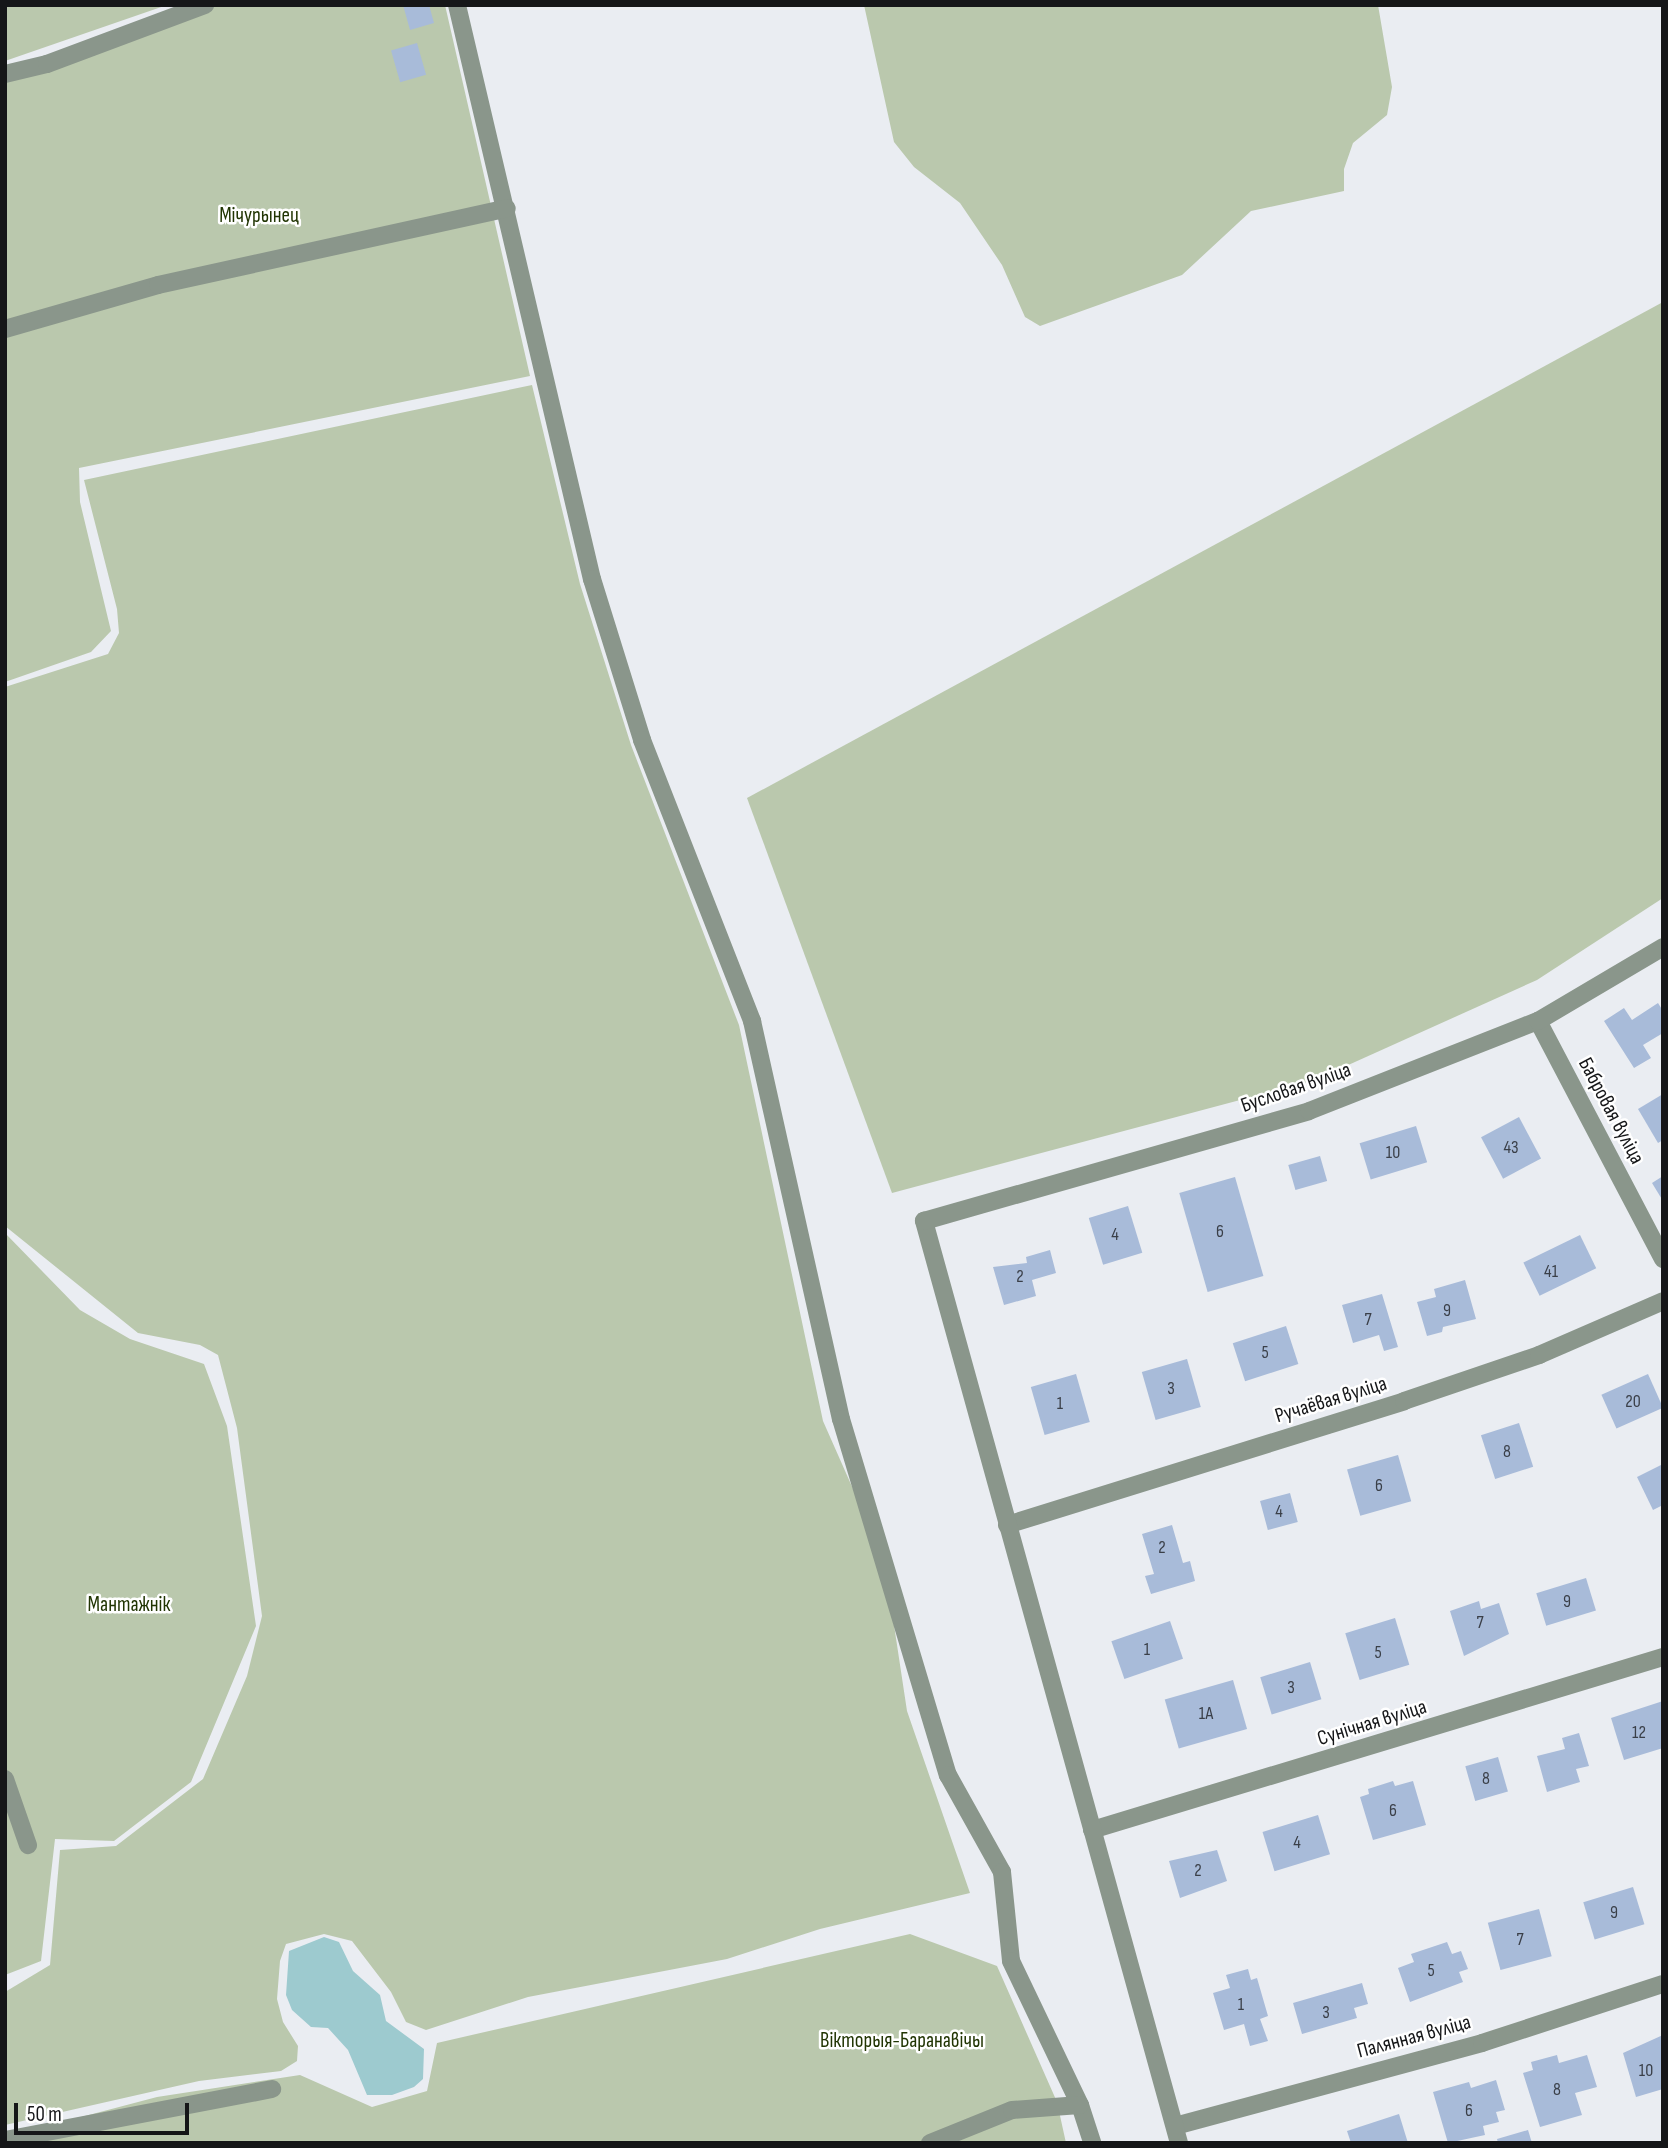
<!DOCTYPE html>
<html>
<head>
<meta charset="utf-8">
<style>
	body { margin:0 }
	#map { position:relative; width:1668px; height:2148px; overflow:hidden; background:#eaedf2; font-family:"Sofia Sans Condensed",sans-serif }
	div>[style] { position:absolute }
	.green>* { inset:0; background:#bac8ad }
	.water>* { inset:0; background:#9dcacf }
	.building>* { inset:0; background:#a8bbd9; transform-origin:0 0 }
	.minor>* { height:18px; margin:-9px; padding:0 9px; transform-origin:9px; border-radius:9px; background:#8a968b }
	span { translate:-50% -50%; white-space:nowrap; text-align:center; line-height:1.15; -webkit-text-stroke:5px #fff; paint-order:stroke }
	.number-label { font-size:18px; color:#3a3f48 }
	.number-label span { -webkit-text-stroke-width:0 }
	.park-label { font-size:21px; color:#213503 }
	.street-label { font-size:21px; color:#151618 }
	.frame { position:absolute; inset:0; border:7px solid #151618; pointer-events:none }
	.scale { position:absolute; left:14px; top:2103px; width:175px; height:32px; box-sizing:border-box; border:4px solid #151618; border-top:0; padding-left:9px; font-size:21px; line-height:24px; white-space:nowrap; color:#151618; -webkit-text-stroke:5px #fff; paint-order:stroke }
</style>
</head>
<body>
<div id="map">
	<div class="green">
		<i style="clip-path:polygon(5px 5px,167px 5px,5px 61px)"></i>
		<i style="clip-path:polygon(219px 5px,445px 5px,530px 376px,79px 468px,80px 502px,111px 631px,91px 652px,5px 682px,5px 79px,61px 66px)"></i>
		<i style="clip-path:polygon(864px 5px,1378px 5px,1392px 87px,1387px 115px,1353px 143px,1344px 169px,1344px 191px,1251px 211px,1182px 275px,1040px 326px,1025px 317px,1002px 265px,960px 203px,914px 167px,894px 142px)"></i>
		<i style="clip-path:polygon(1663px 302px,1663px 898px,1537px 980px,1315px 1080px,892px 1193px,747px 798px)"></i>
		<i style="clip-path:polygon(532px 385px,580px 584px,631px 745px,739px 1025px,823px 1421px,884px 1559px,907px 1711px,970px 1893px,820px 1929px,727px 1959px,528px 1997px,426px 2030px,406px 2022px,391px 1992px,352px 1941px,324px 1934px,286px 1944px,280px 1961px,277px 1999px,283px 2022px,298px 2046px,297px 2061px,281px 2071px,199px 2081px,5px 2125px,5px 1992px,50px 1965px,60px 1850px,116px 1846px,203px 1779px,247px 1676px,262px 1616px,237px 1428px,218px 1355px,200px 1345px,138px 1333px,5px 1226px,5px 687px,108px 654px,119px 633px,117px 609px,84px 480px)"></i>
		<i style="clip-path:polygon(5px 1233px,80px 1310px,130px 1339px,204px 1364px,227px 1426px,256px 1626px,191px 1782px,114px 1841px,55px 1839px,41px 1961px,5px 1975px)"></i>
		<i style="clip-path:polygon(910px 1934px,997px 1966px,1057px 2102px,1066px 2143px,5px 2143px,28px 2131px,157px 2097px,300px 2075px,372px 2107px,427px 2091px,437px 2043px)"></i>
	</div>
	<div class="water">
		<i style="clip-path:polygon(324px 1937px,339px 1942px,353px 1971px,380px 1995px,386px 2021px,424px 2049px,423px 2079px,414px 2087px,392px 2095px,367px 2095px,348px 2050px,328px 2028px,311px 2027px,292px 2010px,286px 1995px,289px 1951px)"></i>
	</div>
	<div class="building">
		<i style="clip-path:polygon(403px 5px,429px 5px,434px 23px,410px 30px)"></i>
		<i style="left:417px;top:43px;width:33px;height:27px;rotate:74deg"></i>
		<i style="clip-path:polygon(1658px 1003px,1663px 1011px,1663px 1033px,1643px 1045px,1651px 1058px,1634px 1068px,1604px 1021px,1624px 1008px,1632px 1020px)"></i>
		<i style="clip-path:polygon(1663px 1094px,1663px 1140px,1658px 1143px,1638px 1109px)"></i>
		<i style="left:1519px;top:1117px;width:47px;height:43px;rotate:62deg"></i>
		<i style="left:1416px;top:1126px;width:38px;height:59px;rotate:73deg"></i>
		<i style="left:1320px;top:1156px;width:26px;height:33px;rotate:74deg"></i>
		<i style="clip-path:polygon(1663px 1176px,1663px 1201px,1652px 1183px)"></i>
		<i style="left:1235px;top:1177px;width:103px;height:58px;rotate:74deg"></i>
		<i style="left:1128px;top:1206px;width:49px;height:41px;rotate:73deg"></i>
		<i style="left:1580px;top:1235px;width:37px;height:63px;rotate:64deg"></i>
		<i style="clip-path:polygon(1050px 1250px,1056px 1273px,1032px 1280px,1036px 1296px,1004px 1305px,993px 1267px,1027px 1263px,1026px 1257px)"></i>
		<i style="clip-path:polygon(1465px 1280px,1476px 1319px,1443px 1327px,1442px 1332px,1427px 1336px,1417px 1302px,1436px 1297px,1434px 1289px)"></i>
		<i style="clip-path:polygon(1382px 1294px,1398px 1347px,1384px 1351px,1379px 1335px,1353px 1343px,1342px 1305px)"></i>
		<i style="left:1286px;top:1326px;width:40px;height:56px;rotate:72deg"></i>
		<i style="left:1187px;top:1359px;width:50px;height:47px;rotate:74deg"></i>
		<i style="left:1076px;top:1374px;width:50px;height:47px;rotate:74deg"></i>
		<i style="left:1648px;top:1374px;width:37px;height:51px;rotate:66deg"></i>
		<i style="left:1519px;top:1423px;width:46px;height:40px;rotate:72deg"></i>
		<i style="left:1398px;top:1455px;width:48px;height:53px;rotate:74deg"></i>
		<i style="clip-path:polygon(1663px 1464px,1663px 1505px,1653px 1510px,1637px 1477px)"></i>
		<i style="left:1290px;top:1493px;width:30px;height:31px;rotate:75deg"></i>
		<i style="clip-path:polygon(1172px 1525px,1183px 1563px,1190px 1561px,1195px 1581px,1151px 1594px,1145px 1576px,1154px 1574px,1142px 1534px)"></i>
		<i style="left:1586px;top:1578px;width:34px;height:52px;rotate:73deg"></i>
		<i style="clip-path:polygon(1479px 1601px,1481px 1609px,1499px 1603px,1509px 1634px,1464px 1656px,1450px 1611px)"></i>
		<i style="left:1395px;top:1618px;width:49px;height:52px;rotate:73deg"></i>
		<i style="left:1170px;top:1621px;width:40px;height:62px;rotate:71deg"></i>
		<i style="left:1310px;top:1662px;width:39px;height:52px;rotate:73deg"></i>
		<i style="left:1233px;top:1680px;width:51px;height:71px;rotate:74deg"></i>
		<i style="clip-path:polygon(1663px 1701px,1663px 1748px,1624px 1760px,1611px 1718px)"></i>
		<i style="clip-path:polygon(1579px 1733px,1589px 1766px,1576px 1769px,1580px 1782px,1547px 1792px,1537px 1756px,1565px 1749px,1562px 1738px)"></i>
		<i style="left:1498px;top:1757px;width:36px;height:34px;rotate:74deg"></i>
		<i style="clip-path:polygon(1393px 1781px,1395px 1786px,1413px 1781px,1426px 1825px,1373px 1840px,1360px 1797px,1369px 1794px,1368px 1789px)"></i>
		<i style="left:1318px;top:1815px;width:41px;height:58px;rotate:73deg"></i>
		<i style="clip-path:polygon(1217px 1850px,1227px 1881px,1180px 1898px,1169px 1861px)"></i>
		<i style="left:1633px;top:1887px;width:39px;height:52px;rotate:73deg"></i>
		<i style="left:1539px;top:1909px;width:49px;height:53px;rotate:75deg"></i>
		<i style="clip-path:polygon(1447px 1942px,1452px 1954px,1461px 1951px,1468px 1969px,1459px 1972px,1463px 1982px,1410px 2002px,1398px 1968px,1414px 1962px,1411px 1954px)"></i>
		<i style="clip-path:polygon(1248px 1969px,1251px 1980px,1257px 1978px,1268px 2016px,1260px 2019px,1268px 2041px,1250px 2046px,1244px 2024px,1224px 2030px,1213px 1993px,1230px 1988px,1226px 1975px)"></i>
		<i style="clip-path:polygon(1362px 1983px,1368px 2004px,1354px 2008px,1357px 2018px,1302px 2034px,1293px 2003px)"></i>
		<i style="clip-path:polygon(1663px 2035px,1663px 2089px,1636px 2097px,1623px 2053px)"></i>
		<i style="clip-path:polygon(1557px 2055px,1559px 2063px,1587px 2055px,1597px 2087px,1575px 2093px,1582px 2115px,1540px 2127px,1523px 2073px,1533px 2070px,1531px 2062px)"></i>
		<i style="clip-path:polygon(1496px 2080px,1505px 2110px,1496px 2112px,1499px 2122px,1483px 2126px,1485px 2135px,1448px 2143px,1433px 2092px,1469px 2082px,1471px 2088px)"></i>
		<i style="clip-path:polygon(1399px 2114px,1408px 2143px,1351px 2143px,1347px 2131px)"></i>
		<i style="clip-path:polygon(1528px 2130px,1532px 2143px,1498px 2143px,1497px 2139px)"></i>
	</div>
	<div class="minor">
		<i style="left:457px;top:5px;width:590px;rotate:76.77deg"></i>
		<i style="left:592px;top:579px;width:169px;rotate:72.7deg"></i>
		<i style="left:642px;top:740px;width:302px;rotate:68.6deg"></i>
		<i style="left:752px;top:1021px;width:408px;rotate:77.4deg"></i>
		<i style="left:841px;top:1419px;width:372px;rotate:73.3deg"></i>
		<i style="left:948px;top:1775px;width:111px;rotate:60.9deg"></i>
		<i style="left:1002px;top:1872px;width:89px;rotate:84.2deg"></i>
		<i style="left:1011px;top:1961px;width:160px;rotate:64.4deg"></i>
		<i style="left:1080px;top:2105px;width:40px;rotate:72deg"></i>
		<i style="left:5px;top:74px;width:43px;rotate:-13.4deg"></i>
		<i style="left:47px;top:64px;width:169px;rotate:-20.5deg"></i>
		<i style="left:5px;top:329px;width:159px;rotate:-16deg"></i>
		<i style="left:158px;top:285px;width:357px;rotate:-12.4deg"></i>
		<i style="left:1538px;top:1021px;width:269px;rotate:62.3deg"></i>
		<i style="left:1007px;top:1525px;width:416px;rotate:-17.3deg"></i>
		<i style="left:1404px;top:1401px;width:143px;rotate:-18.8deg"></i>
		<i style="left:1539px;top:1355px;width:135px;rotate:-23.5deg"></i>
		<i style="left:5px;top:1779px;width:70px;rotate:70.8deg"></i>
		<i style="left:1092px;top:1830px;width:597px;rotate:-16.86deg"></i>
		<i style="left:1175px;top:2126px;width:318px;rotate:-15.1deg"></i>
		<i style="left:1482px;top:2043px;width:190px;rotate:-18.1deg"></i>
		<i style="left:5px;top:2140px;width:272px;rotate:-10.8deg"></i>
		<i style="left:930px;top:2143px;width:88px;rotate:-21.9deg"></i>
		<i style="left:1012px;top:2110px;width:68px;rotate:-4.2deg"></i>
		<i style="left:1179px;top:2143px;width:957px;rotate:-105.46deg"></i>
		<i style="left:924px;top:1221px;width:400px;rotate:-15.9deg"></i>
		<i style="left:1309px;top:1111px;width:246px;rotate:-21.5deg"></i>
		<i style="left:1538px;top:1021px;width:145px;rotate:-30.6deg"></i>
	</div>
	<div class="number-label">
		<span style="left:1511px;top:1148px">43</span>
		<span style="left:1393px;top:1153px">10</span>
		<span style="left:1220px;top:1232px">6</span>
		<span style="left:1115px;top:1235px">4</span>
		<span style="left:1551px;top:1272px">41</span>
		<span style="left:1020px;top:1277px">2</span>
		<span style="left:1447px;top:1311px">9</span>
		<span style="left:1368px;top:1320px">7</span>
		<span style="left:1265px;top:1353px">5</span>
		<span style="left:1171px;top:1389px">3</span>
		<span style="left:1633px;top:1402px">20</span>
		<span style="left:1060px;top:1404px">1</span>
		<span style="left:1507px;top:1452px">8</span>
		<span style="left:1379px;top:1486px">6</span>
		<span style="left:1279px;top:1512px">4</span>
		<span style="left:1162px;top:1548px">2</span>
		<span style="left:1567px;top:1602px">9</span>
		<span style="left:1480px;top:1623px">7</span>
		<span style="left:1147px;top:1650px">1</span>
		<span style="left:1378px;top:1653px">5</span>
		<span style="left:1291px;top:1688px">3</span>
		<span style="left:1206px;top:1714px">1А</span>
		<span style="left:1639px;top:1733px">12</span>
		<span style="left:1486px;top:1779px">8</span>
		<span style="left:1393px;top:1811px">6</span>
		<span style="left:1297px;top:1843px">4</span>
		<span style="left:1198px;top:1871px">2</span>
		<span style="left:1614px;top:1913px">9</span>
		<span style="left:1520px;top:1940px">7</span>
		<span style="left:1431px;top:1971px">5</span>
		<span style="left:1241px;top:2005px">1</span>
		<span style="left:1326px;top:2013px">3</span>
		<span style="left:1646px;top:2071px">10</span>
		<span style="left:1557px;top:2090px">8</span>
		<span style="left:1469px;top:2111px">6</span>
	</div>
	<div class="park-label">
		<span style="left:259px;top:216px">Мічурынец</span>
		<span style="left:129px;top:1605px">Мантажнік</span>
		<span style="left:902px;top:2041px">Вікторыя-Баранавічы</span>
	</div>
	<div class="street-label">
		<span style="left:1296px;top:1088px;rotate:-19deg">Бусловая вуліца</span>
		<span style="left:1611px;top:1111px;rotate:62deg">Бабровая вуліца</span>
		<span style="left:1331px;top:1400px;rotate:-17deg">Ручаёвая вуліца</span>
		<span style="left:1372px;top:1723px;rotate:-17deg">Сунічная вуліца</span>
		<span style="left:1414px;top:2037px;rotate:-15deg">Палянная вуліца</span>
	</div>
	<div class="frame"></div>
	<div class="scale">50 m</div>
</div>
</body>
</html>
